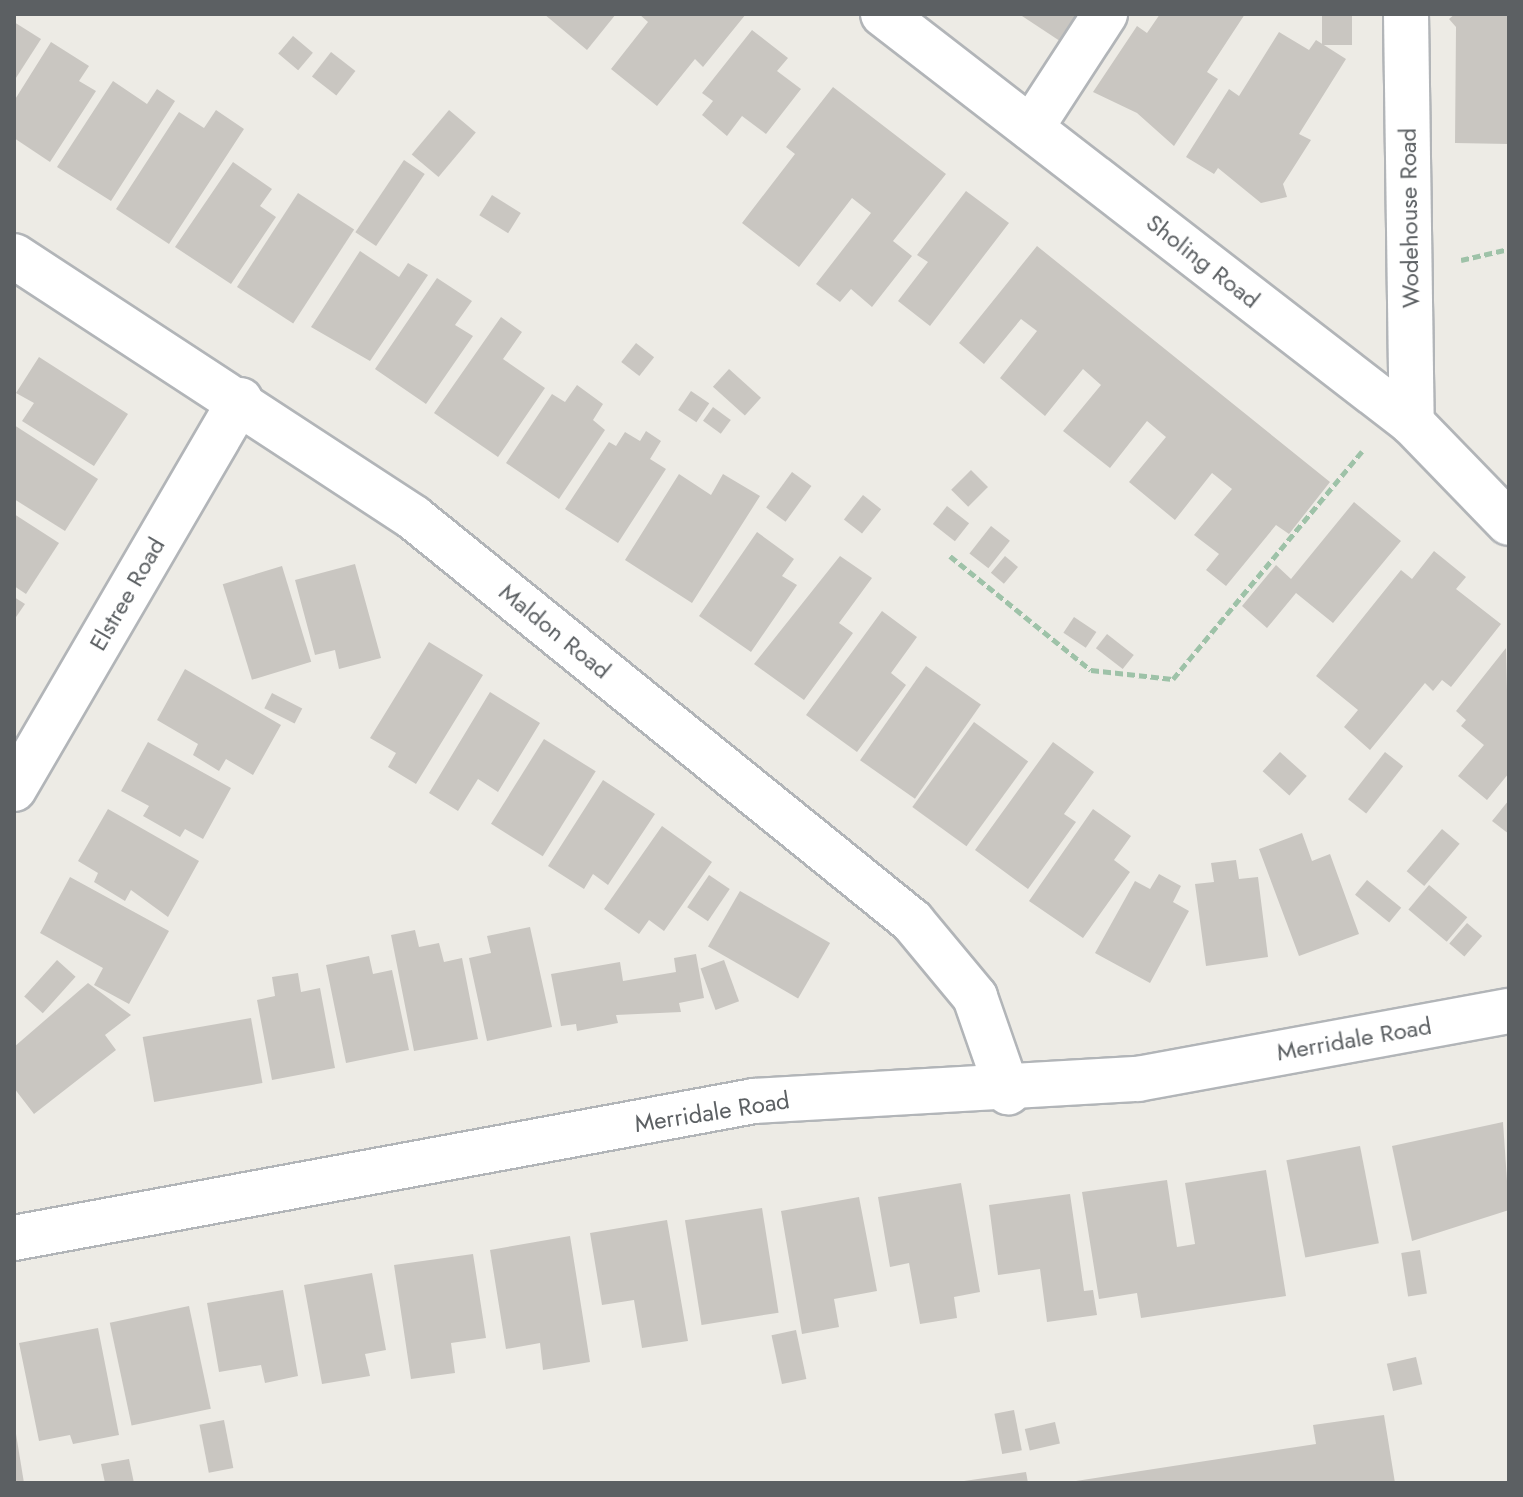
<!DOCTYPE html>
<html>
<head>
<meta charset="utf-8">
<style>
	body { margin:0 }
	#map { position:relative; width:1523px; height:1497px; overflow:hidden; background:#edebe5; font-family:Jost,sans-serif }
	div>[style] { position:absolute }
	.building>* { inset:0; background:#c9c6c1; transform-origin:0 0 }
	.path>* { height:5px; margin-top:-2.5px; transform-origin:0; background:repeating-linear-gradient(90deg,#9ec2a8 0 8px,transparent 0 12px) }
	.roads { filter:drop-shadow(2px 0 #b2b5b8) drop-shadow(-2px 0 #b2b5b8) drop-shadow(0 2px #b2b5b8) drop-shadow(0 -2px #b2b5b8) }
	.minor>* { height:44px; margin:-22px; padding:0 22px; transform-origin:22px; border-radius:22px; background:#fff }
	span { translate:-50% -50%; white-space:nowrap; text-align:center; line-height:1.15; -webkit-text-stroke:7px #fff; paint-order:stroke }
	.street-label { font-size:24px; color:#5c6063 }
	.frame { position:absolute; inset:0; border:16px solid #5c6063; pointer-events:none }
</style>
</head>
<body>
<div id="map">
	<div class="building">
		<i style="clip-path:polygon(544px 14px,616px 14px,587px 50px)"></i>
		<i style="clip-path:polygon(639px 14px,746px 14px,703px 67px,695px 59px,657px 106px,611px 69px,648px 22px)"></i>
		<i style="clip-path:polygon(1019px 14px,1095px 14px,1072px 49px)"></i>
		<i style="clip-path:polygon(1160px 14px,1245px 14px,1207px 72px,1218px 79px,1174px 146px,1137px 113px,1093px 92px,1137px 26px,1147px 33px)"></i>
		<i style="left:1322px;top:14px;width:30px;height:31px"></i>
		<i style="clip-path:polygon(1455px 14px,1509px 14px,1509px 144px,1455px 143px,1456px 27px,1449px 19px)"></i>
		<i style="clip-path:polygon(14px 22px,41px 39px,14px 81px)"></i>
		<i style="clip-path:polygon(752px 30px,788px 58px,777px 71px,801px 89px,766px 134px,742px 116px,727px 136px,702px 115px,713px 101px,702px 93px)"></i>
		<i style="clip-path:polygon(1279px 32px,1309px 50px,1316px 40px,1346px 59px,1299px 134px,1311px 140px,1283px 184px,1287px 197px,1261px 203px,1218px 168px,1214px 174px,1186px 157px,1229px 89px,1239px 96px)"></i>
		<i style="left:293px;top:36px;width:26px;height:23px;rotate:40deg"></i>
		<i style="clip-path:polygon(51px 42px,89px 66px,79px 81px,96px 91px,50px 162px,14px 138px,14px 101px)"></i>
		<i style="left:331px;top:52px;width:31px;height:31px;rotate:38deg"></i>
		<i style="clip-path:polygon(113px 81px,147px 104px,157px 89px,175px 101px,111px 201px,57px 167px)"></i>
		<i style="clip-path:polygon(833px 87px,946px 174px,893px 241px,912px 256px,872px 307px,851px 289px,840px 302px,816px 284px,871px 213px,852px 198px,799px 267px,742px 223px,795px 154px,786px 147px)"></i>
		<i style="clip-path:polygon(216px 110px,244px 129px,169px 244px,116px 209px,179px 112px,204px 128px)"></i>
		<i style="left:449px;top:110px;width:35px;height:58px;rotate:40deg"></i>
		<i style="left:404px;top:160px;width:25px;height:87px;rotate:34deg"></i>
		<i style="clip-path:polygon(233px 162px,272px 189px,260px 206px,276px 217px,231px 284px,175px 247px)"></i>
		<i style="clip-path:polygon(966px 191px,1009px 223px,930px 326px,898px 301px,928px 262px,917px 255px)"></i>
		<i style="left:298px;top:193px;width:67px;height:112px;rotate:33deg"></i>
		<i style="left:492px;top:195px;width:34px;height:24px;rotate:32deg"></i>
		<i style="clip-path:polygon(1037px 246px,1330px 482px,1289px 534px,1276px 525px,1226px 586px,1206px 570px,1219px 554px,1194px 535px,1232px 489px,1212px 473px,1175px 520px,1129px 482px,1166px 437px,1147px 421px,1110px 468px,1063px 431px,1101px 385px,1083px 369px,1045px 416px,1000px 378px,1037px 331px,1021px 319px,984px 364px,959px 343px)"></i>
		<i style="clip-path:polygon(360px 251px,399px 277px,408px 263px,428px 275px,370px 361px,311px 327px)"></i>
		<i style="clip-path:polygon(437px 278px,472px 301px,455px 325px,473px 336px,426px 404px,375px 369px)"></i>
		<i style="clip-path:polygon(501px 317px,522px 332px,503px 359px,545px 388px,498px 457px,434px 413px)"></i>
		<i style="left:636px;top:343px;width:23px;height:24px;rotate:38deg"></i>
		<i style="clip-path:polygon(39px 357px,128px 414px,94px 466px,22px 421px,34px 403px,16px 393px)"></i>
		<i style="left:729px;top:369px;width:43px;height:24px;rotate:42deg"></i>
		<i style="clip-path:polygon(577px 385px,603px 404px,593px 420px,605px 430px,559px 499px,506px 463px,552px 394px,565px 402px)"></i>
		<i style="left:691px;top:391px;width:22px;height:23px;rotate:34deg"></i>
		<i style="left:713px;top:407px;width:22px;height:17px;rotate:36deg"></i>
		<i style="clip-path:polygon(14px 425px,98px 479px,65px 531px,14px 499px)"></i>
		<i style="clip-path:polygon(646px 431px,661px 441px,650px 459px,666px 469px,618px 543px,565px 509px,609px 442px,616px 446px,625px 432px,640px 441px)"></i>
		<i style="left:971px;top:470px;width:24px;height:28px;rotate:45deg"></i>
		<i style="left:792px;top:472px;width:24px;height:44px;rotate:36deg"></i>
		<i style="clip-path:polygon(679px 474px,711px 495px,723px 474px,760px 496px,692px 603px,625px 560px)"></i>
		<i style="left:863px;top:495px;width:23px;height:31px;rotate:38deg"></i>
		<i style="clip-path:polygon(1354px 502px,1401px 541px,1333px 623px,1296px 593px,1267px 628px,1242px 606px,1276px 565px,1291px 579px)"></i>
		<i style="left:947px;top:506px;width:28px;height:23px;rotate:38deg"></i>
		<i style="clip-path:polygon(14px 514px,59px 543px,26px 594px,14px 586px)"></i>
		<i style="left:991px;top:526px;width:24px;height:35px;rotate:38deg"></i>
		<i style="clip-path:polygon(757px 532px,794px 559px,782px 576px,797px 585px,751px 652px,699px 616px)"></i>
		<i style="clip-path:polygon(1434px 551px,1466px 577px,1456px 589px,1501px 624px,1451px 687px,1442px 680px,1433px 691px,1425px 683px,1370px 750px,1344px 727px,1358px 710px,1316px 676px,1401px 570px,1412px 579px)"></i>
		<i style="clip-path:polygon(840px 556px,872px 578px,839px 623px,853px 633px,804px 700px,754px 664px)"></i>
		<i style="left:1005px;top:556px;width:17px;height:22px;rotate:40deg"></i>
		<i style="clip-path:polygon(355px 564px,381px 658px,339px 669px,335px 650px,315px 655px,295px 580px)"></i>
		<i style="left:282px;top:566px;width:100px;height:62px;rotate:73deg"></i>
		<i style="clip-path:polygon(14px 597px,25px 604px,14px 620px)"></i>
		<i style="clip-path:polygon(882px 611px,917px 637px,891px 673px,906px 685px,857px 752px,806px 715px)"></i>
		<i style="left:1074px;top:617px;width:27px;height:19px;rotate:34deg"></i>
		<i style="left:1107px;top:634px;width:34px;height:18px;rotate:38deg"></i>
		<i style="clip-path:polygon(429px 642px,483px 675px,416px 784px,388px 767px,396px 753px,370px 738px)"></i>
		<i style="clip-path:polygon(1506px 648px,1509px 773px,1487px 800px,1458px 776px,1484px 745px,1461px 726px,1466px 720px,1456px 711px)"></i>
		<i style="left:926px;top:666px;width:67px;height:115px;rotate:35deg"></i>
		<i style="clip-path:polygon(185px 669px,281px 725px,253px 775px,226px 759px,219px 771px,193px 755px,198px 744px,157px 720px)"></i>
		<i style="clip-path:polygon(490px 692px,540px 723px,498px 792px,478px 779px,458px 811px,429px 793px)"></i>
		<i style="left:272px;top:693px;width:34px;height:17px;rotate:27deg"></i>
		<i style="left:974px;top:722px;width:67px;height:105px;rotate:36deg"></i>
		<i style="left:544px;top:739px;width:61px;height:100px;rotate:32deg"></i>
		<i style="clip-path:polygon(148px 742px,231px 788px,203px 839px,185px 829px,180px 837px,143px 816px,149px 806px,121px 791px)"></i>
		<i style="clip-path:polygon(1053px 742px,1094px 772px,1064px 814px,1076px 822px,1028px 889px,975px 850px)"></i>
		<i style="left:1280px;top:752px;width:36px;height:26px;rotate:42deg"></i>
		<i style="left:1385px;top:752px;width:23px;height:60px;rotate:38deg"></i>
		<i style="clip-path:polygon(603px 780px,655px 814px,608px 885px,593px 874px,584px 889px,548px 866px)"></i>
		<i style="clip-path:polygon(1509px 800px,1509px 834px,1492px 821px)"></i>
		<i style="clip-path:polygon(108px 809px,199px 861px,168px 917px,131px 890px,125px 901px,94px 882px,98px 873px,78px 861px)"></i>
		<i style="clip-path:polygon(1093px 809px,1131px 836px,1114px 860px,1130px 872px,1083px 938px,1029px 901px)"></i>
		<i style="clip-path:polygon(662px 826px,712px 862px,664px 931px,649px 920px,639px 934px,604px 909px)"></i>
		<i style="left:1442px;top:829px;width:23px;height:55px;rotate:40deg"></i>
		<i style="clip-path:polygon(1302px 833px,1312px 861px,1330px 854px,1359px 934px,1299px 956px,1259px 849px)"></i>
		<i style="clip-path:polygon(1236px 860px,1239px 879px,1258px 877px,1268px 957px,1206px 966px,1195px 884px,1214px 882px,1211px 863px)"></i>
		<i style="clip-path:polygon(1159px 874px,1181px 886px,1173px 902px,1189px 911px,1150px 983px,1095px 953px,1135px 881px,1150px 889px)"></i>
		<i style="left:709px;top:875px;width:25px;height:39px;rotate:34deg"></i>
		<i style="clip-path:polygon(70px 877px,169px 931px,129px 1004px,94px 985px,103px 968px,40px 933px)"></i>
		<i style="left:1367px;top:880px;width:44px;height:19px;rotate:39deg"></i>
		<i style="left:1429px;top:885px;width:50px;height:32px;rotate:40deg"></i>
		<i style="left:740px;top:891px;width:104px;height:64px;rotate:30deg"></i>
		<i style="left:1467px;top:923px;width:20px;height:27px;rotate:41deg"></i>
		<i style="clip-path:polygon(530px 927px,552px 1027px,487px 1041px,469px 958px,491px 953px,487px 936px)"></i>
		<i style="clip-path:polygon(415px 930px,419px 947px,439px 943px,444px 962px,462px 958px,478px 1039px,414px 1051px,391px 935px)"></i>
		<i style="clip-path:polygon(696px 954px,704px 998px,679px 1003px,681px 1012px,616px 1015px,618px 1023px,577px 1031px,576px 1024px,561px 1026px,551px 974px,620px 962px,623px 981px,676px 972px,674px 958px)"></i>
		<i style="clip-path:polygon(369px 956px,373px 974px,392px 970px,409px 1050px,346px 1063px,326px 965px)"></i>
		<i style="left:57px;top:960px;width:25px;height:49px;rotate:42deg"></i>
		<i style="left:724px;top:960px;width:44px;height:25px;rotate:70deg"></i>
		<i style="clip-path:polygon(298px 973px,301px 992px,320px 988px,335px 1068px,272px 1080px,257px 1000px,275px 996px,272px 977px)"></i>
		<i style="clip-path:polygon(88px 983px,131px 1015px,105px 1035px,116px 1050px,34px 1114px,14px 1088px,14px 1047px)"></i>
		<i style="left:251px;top:1018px;width:66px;height:110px;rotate:80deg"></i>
		<i style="clip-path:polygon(1503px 1122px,1509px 1210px,1412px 1241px,1392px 1146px)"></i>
		<i style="left:1360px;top:1146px;width:99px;height:75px;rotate:79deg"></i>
		<i style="clip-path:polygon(1266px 1170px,1286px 1296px,1141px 1318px,1137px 1293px,1099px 1299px,1082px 1192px,1167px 1180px,1177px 1247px,1195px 1244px,1185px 1183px)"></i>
		<i style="clip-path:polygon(961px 1183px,980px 1292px,954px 1297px,957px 1318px,920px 1324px,909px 1263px,890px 1267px,878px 1197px)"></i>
		<i style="clip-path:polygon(1070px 1194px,1084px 1291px,1093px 1290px,1097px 1315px,1047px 1322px,1040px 1269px,998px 1275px,989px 1205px)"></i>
		<i style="clip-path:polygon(859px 1197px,877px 1291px,834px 1299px,839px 1327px,802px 1334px,781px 1211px)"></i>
		<i style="left:762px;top:1208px;width:106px;height:78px;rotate:81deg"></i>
		<i style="clip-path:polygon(667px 1220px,688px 1341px,642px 1348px,634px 1300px,602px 1305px,590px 1233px)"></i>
		<i style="clip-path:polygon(570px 1236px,590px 1362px,543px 1370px,540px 1343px,506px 1349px,490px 1250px)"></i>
		<i style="left:1420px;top:1250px;width:44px;height:19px;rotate:81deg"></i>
		<i style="clip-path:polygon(473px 1254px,486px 1338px,451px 1343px,455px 1373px,411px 1379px,394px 1265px)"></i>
		<i style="clip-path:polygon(372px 1273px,386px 1350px,365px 1354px,370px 1376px,322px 1384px,304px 1285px)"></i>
		<i style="clip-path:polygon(283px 1290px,298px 1376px,265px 1383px,261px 1365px,219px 1372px,207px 1303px)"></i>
		<i style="left:189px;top:1306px;width:105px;height:81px;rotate:78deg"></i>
		<i style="clip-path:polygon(98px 1328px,119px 1435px,73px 1444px,70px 1435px,39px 1441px,19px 1343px)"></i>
		<i style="left:796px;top:1330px;width:50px;height:25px;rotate:78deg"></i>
		<i style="left:1416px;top:1357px;width:28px;height:30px;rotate:77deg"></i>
		<i style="left:1014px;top:1410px;width:41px;height:20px;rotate:79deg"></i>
		<i style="clip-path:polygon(1384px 1415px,1395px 1483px,1063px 1483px,1316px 1444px,1313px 1425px)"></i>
		<i style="left:224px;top:1420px;width:49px;height:25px;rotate:79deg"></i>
		<i style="left:1055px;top:1422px;width:22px;height:31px;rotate:77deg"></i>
		<i style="clip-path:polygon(16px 1434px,24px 1483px,14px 1483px)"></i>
		<i style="clip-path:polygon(129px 1459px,134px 1483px,105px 1483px,101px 1464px)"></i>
		<i style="clip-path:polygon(1026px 1472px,1028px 1483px,964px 1483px,964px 1481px)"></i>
	</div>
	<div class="path">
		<i style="left:1461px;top:260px;width:49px;rotate:-12.9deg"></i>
		<i style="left:950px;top:556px;width:181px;rotate:39deg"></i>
		<i style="left:1091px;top:670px;width:82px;rotate:6.3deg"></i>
		<i style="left:1173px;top:679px;width:296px;rotate:-50.3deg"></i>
	</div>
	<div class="roads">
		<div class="minor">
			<i style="left:883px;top:14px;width:669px;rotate:37.71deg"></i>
			<i style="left:1412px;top:423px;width:139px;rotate:45.9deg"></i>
			<i style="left:1406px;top:14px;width:409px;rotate:89.2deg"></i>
			<i style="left:1031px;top:128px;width:136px;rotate:-57deg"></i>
			<i style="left:14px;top:256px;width:478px;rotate:33.2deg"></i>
			<i style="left:414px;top:518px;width:641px;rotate:38.98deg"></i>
			<i style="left:912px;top:921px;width:99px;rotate:50.3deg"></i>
			<i style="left:975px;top:997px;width:101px;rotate:70.8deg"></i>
			<i style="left:14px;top:789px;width:450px;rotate:-59.8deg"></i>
			<i style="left:14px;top:1238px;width:753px;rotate:-10.49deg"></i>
			<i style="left:754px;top:1101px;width:385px;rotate:-3.3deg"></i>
			<i style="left:1138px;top:1079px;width:377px;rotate:-10.4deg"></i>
		</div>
	</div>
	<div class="street-label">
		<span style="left:1409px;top:218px;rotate:-91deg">Wodehouse Road</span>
		<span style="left:1203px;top:261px;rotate:38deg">Sholing Road</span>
		<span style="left:127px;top:594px;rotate:-60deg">Elstree Road</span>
		<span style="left:555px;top:631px;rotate:39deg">Maldon Road</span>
		<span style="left:1354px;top:1039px;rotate:-10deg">Merridale Road</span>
		<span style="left:712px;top:1112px;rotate:-9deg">Merridale Road</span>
	</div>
	<div class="frame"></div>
</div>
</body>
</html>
